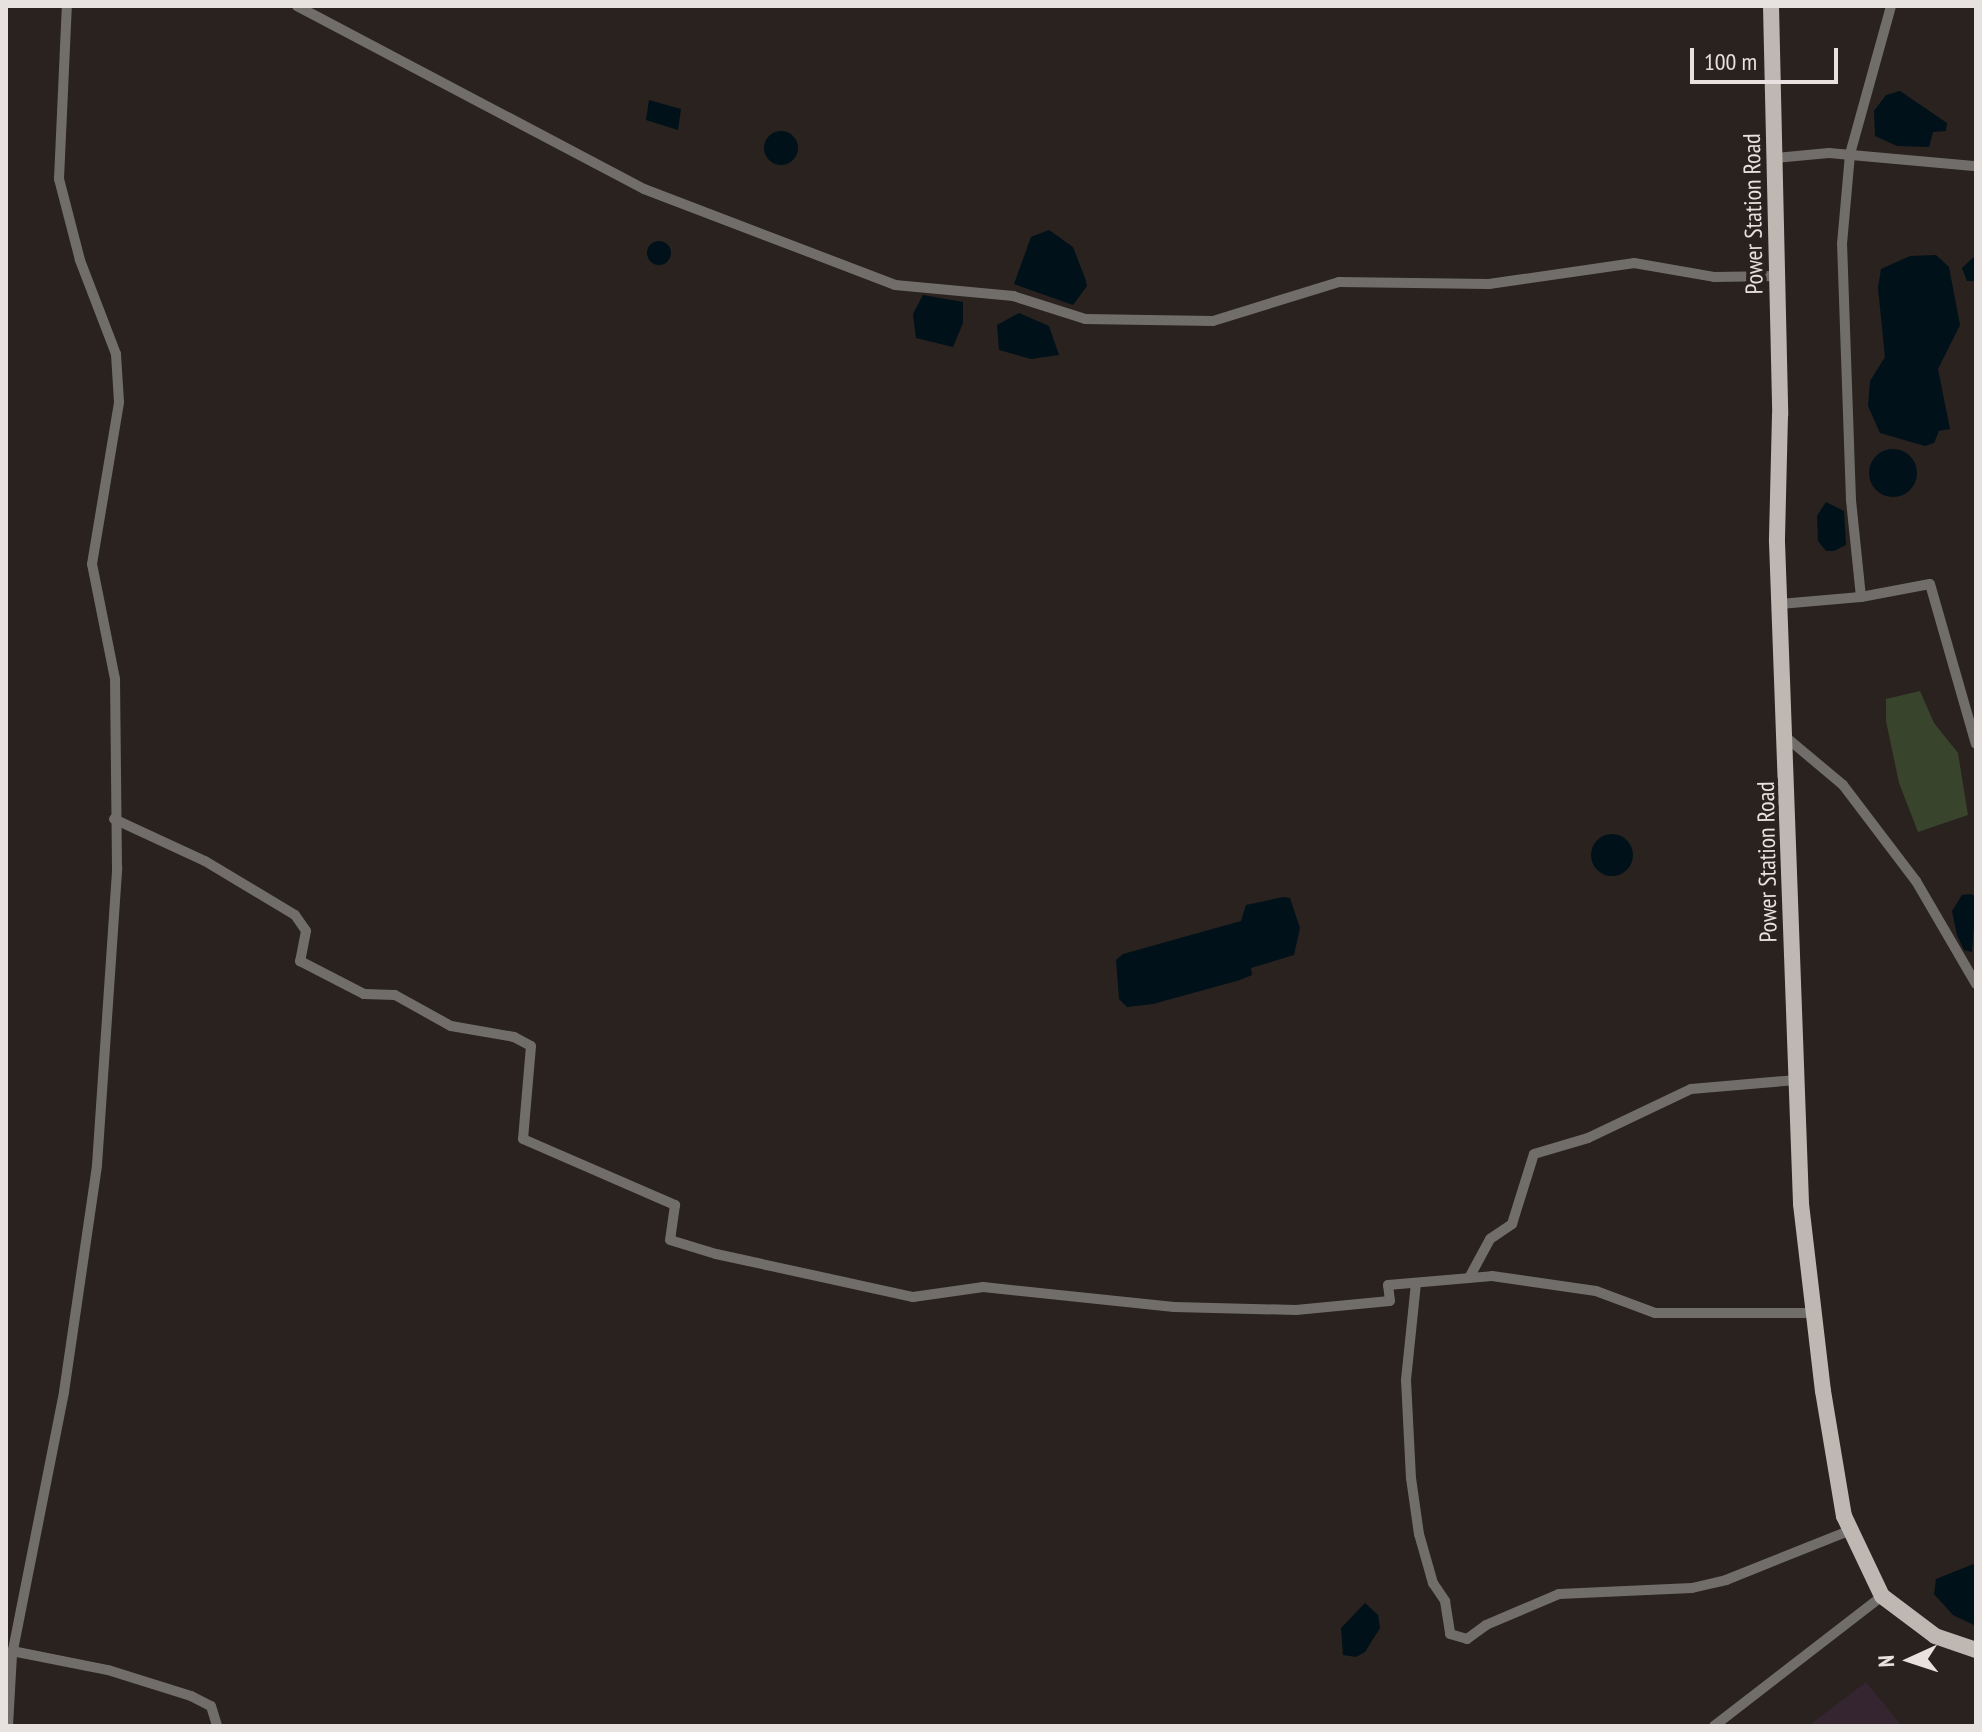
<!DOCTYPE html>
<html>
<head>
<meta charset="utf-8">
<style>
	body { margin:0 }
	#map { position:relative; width:1982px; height:1732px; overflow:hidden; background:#29221e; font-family:"PT Sans Narrow",sans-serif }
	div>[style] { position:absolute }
	.industrial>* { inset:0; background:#352530 }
	.green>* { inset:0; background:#39442c }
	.water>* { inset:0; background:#001119 }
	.round { border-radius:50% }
	.minor>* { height:10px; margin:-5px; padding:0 5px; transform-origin:5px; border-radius:5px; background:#716d6b }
	.primary>* { height:16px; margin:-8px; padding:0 8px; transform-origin:8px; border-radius:8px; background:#bfb8b2 }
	span { translate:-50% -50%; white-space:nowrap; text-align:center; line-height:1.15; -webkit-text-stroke:8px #29221e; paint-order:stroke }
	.street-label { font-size:24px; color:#e7e2df }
	.frame { position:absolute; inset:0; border:8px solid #e7e2df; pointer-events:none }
	.north { position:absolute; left:1870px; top:1620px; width:80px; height:80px; -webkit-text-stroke:6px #29221e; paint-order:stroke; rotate:267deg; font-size:22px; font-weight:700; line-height:32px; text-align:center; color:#e7e2df }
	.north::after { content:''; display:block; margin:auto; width:28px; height:36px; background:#e7e2df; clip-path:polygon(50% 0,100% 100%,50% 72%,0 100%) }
	.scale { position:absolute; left:1690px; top:48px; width:148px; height:36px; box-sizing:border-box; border:4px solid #e7e2df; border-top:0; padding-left:10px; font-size:24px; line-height:28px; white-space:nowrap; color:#e7e2df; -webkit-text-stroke:6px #29221e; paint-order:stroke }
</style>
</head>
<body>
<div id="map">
	<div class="industrial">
		<i style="clip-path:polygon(1866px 1682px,1902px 1726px,1808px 1726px)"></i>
	</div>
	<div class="green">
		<i style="clip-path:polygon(1920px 691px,1934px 723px,1958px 753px,1968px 815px,1918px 832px,1899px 783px,1886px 721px,1886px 699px)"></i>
	</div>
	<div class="water">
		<i style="clip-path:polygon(1900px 91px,1947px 123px,1946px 131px,1933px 132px,1929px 147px,1897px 146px,1875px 136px,1874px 111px,1886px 95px)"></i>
		<i style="clip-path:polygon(649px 100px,681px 109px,678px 130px,646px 120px)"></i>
		<i class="round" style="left:764px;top:131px;width:34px;height:34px"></i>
		<i style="clip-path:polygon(1049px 230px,1073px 247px,1085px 278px,1087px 286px,1073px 305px,1014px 284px,1031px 237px)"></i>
		<i class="round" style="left:647px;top:241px;width:24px;height:24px"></i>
		<i style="clip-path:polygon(1936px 255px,1949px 267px,1960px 325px,1938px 369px,1950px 429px,1939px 431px,1934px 443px,1925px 446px,1880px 433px,1868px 406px,1870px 381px,1885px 357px,1878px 288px,1881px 269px,1910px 256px)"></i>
		<i style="clip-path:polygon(1976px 255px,1976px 281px,1967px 281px,1962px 268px)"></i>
		<i style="clip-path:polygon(923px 295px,963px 302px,963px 323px,953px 347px,916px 338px,913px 314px)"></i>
		<i style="clip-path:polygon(1019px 313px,1049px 326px,1059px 355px,1031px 359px,999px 350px,997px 325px)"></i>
		<i class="round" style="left:1869px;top:449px;width:48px;height:48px"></i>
		<i style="clip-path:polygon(1826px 502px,1844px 511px,1846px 545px,1834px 551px,1826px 551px,1818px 541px,1817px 516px)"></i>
		<i class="round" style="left:1591px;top:834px;width:42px;height:42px"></i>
		<i style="clip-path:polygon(1971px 894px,1976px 897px,1972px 952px,1964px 950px,1957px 935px,1952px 911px,1962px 895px)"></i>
		<i style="clip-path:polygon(1283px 897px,1290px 898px,1300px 928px,1294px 955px,1251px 968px,1252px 975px,1240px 980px,1153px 1004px,1127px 1007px,1119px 999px,1116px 960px,1123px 954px,1241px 921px,1246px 905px)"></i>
		<i style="clip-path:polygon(1976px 1563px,1976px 1626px,1953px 1615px,1934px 1594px,1936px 1579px)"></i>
		<i style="clip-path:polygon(1365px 1603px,1378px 1615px,1380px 1628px,1365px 1652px,1356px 1657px,1343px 1655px,1341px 1628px)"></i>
	</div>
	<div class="minor">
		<i style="left:297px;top:6px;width:392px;rotate:27.8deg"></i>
		<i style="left:644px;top:189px;width:269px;rotate:20.9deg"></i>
		<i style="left:895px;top:285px;width:119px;rotate:5.3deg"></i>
		<i style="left:1013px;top:296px;width:76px;rotate:17.7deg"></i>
		<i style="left:1085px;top:319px;width:128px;rotate:0.9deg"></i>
		<i style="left:1213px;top:321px;width:132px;rotate:-17.2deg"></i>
		<i style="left:1339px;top:282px;width:150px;rotate:0.8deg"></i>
		<i style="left:1489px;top:284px;width:147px;rotate:-8.2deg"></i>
		<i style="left:1634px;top:263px;width:81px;rotate:9.9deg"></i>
		<i style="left:1714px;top:277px;width:64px;rotate:-0.9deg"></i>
		<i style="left:1776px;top:158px;width:53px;rotate:-5.4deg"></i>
		<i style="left:1829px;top:153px;width:148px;rotate:5.1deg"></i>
		<i style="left:1861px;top:597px;width:70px;rotate:-10.7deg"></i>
		<i style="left:1930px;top:584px;width:166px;rotate:74deg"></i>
		<i style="left:1780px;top:604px;width:81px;rotate:-4.9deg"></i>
		<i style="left:1861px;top:597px;width:98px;rotate:-95.9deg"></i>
		<i style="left:1851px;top:500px;width:256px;rotate:-92deg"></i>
		<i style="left:1842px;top:244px;width:90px;rotate:-84.9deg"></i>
		<i style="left:1850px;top:154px;width:154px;rotate:-74.5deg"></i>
		<i style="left:1787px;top:738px;width:73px;rotate:40deg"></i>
		<i style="left:1843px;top:785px;width:121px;rotate:52.8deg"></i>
		<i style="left:1916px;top:881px;width:119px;rotate:59.8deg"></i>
		<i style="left:114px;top:819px;width:100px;rotate:24.8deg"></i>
		<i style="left:205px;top:861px;width:105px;rotate:31deg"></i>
		<i style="left:295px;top:915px;width:19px;rotate:55deg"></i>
		<i style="left:306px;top:931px;width:31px;rotate:101deg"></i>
		<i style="left:300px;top:961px;width:72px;rotate:27.3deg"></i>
		<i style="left:364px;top:994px;width:31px;rotate:2deg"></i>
		<i style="left:395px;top:995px;width:64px;rotate:29deg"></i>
		<i style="left:451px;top:1026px;width:64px;rotate:9.9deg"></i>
		<i style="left:514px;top:1037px;width:19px;rotate:28deg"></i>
		<i style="left:531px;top:1046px;width:93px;rotate:94.9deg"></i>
		<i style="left:523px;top:1139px;width:166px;rotate:23.5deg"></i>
		<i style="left:675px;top:1205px;width:35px;rotate:98deg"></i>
		<i style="left:670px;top:1240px;width:48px;rotate:16.9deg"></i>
		<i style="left:716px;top:1254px;width:202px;rotate:12.3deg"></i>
		<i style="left:913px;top:1297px;width:71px;rotate:-8.1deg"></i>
		<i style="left:983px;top:1287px;width:192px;rotate:6deg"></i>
		<i style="left:1174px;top:1307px;width:122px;rotate:1.4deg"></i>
		<i style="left:1296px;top:1310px;width:94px;rotate:-5.5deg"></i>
		<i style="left:1390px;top:1301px;width:16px;rotate:-97deg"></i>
		<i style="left:1388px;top:1285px;width:104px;rotate:-4.9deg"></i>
		<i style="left:1492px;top:1276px;width:105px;rotate:8.2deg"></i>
		<i style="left:1596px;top:1291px;width:63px;rotate:20.4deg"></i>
		<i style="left:1655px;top:1313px;width:159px"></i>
		<i style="left:1469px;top:1278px;width:44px;rotate:-61.7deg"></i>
		<i style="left:1490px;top:1239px;width:27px;rotate:-34deg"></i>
		<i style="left:1512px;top:1224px;width:73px;rotate:-72.6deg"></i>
		<i style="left:1534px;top:1154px;width:56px;rotate:-16.5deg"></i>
		<i style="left:1588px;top:1138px;width:114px;rotate:-25.4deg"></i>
		<i style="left:1691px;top:1089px;width:106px;rotate:-4.9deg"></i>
		<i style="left:1416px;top:1283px;width:98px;rotate:95.9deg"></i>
		<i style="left:1406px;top:1380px;width:98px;rotate:87.1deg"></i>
		<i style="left:1411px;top:1478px;width:57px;rotate:81.9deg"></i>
		<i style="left:1419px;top:1534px;width:51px;rotate:74.1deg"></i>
		<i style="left:1433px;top:1583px;width:22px;rotate:56deg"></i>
		<i style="left:1445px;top:1601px;width:33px;rotate:81deg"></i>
		<i style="left:1450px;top:1634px;width:18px;rotate:16deg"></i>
		<i style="left:1467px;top:1639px;width:24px;rotate:-36deg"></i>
		<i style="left:1486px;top:1625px;width:79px;rotate:-23deg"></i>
		<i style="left:1559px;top:1594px;width:133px;rotate:-2.6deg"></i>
		<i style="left:1692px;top:1588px;width:35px;rotate:-13deg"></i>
		<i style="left:1726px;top:1580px;width:135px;rotate:-21.8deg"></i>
		<i style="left:12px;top:1651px;width:98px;rotate:11.2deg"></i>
		<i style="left:108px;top:1670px;width:87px;rotate:17.4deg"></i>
		<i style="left:191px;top:1696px;width:22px;rotate:27deg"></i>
		<i style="left:211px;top:1706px;width:21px;rotate:73deg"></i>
		<i style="left:8px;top:1726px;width:71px;rotate:-86.8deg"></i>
		<i style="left:12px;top:1655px;width:268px;rotate:-78.8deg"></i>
		<i style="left:64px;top:1392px;width:229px;rotate:-81.7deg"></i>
		<i style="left:97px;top:1165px;width:298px;rotate:-86.1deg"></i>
		<i style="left:117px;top:868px;width:189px;rotate:-90.6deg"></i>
		<i style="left:115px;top:679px;width:117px;rotate:-101.3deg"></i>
		<i style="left:92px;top:564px;width:164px;rotate:-80.5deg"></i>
		<i style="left:119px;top:402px;width:48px;rotate:-93.6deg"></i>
		<i style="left:116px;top:354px;width:101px;rotate:-111deg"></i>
		<i style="left:80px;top:260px;width:84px;rotate:-104.5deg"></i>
		<i style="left:59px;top:179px;width:173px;rotate:-87.4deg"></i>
		<i style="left:1714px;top:1726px;width:212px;rotate:-37.7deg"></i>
	</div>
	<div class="primary">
		<i style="left:1771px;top:6px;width:409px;rotate:88.7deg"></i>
		<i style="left:1780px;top:415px;width:127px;rotate:91.4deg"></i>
		<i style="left:1777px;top:542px;width:662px;rotate:87.92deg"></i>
		<i style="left:1801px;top:1204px;width:188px;rotate:83.3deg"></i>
		<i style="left:1823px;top:1391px;width:127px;rotate:80.5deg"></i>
		<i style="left:1844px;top:1516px;width:89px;rotate:64.6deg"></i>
		<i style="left:1882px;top:1596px;width:66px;rotate:37deg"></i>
		<i style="left:1935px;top:1636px;width:43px;rotate:18.9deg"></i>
	</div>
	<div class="street-label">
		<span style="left:1753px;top:214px;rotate:-91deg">Power Station Road</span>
		<span style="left:1767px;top:862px;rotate:-91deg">Power Station Road</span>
	</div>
	<div class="frame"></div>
	<div class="north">N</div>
	<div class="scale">100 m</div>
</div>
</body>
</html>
